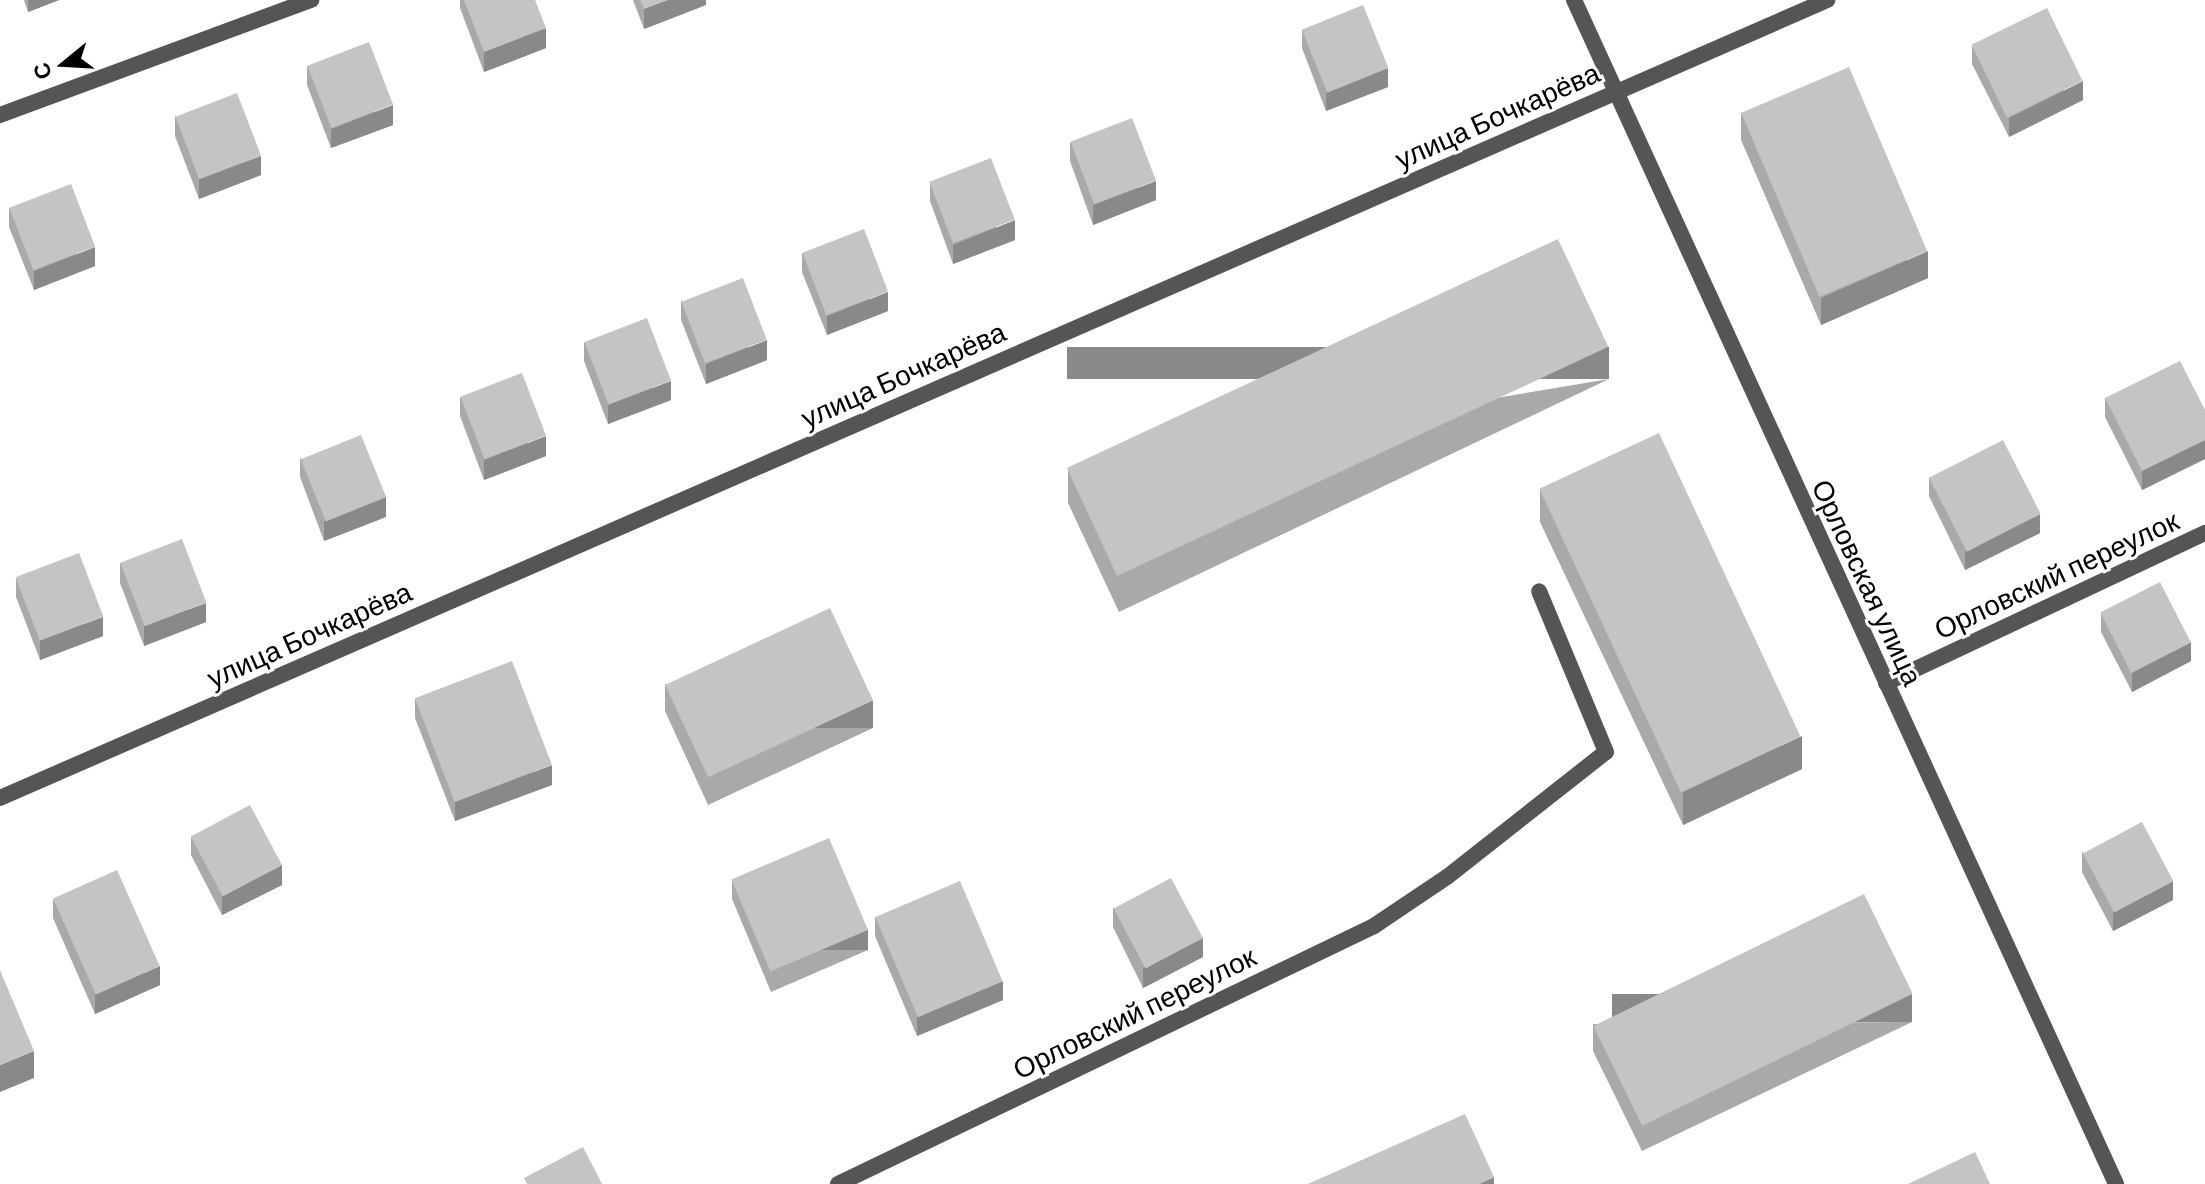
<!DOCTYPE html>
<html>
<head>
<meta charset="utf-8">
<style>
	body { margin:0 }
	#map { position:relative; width:2205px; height:1184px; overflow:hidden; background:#fff; font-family:Barlow,sans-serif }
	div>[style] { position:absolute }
	.service>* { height:16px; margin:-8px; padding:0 8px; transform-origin:8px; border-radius:8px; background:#555 }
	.minor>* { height:16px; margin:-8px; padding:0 8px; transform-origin:8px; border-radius:8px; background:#555 }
	.wall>* { inset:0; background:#a9a9a9 }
	.shaded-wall>* { inset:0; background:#898989; transform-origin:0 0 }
	.building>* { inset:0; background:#c4c4c4; transform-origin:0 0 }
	span { translate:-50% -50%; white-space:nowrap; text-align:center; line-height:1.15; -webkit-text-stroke:6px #fff; paint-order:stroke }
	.street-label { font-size:28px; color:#000 }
	.north { position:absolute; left:24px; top:24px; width:80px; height:80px; -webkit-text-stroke:6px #fff; paint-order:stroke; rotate:252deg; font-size:22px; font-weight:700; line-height:32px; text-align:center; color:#000 }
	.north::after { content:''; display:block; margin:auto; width:28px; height:36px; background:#000; clip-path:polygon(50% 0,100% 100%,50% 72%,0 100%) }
</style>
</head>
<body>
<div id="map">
	<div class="service">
		<i style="left:1886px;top:683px;width:353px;rotate:-25.2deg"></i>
		<i style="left:1447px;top:877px;width:202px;rotate:-38.2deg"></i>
		<i style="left:1606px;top:752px;width:174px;rotate:-112.6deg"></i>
	</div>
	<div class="minor">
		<i style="left:1574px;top:0;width:1302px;rotate:65.4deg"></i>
		<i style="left:0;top:115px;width:332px;rotate:-20.3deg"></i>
		<i style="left:0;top:798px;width:1994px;rotate:-23.59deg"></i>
		<i style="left:838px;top:1184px;width:595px;rotate:-25.7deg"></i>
		<i style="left:1374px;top:926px;width:88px;rotate:-33.9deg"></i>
	</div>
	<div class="wall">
		<i style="clip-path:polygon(24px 0,59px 0,28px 12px)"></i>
		<i style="clip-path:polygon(460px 0,535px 0,546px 48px,484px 72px,460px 8px)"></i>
		<i style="clip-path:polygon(633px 0,706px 0,706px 5px,644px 29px)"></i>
		<i style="clip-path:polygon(1302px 29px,1388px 87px,1326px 111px,1302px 48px)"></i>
		<i style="clip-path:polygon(1972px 45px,2083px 100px,2009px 137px,1972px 64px)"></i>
		<i style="clip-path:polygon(307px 66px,393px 125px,331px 148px,307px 85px)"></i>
		<i style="clip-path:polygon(1741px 113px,1928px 278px,1821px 325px,1741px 140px)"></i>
		<i style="clip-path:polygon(175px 116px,261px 175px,199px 199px,175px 136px)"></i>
		<i style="clip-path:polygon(1070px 142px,1156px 200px,1093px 225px,1070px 161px)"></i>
		<i style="clip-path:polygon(930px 182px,1015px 240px,953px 264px,930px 201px)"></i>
		<i style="clip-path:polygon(9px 208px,95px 266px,34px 290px,9px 227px)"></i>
		<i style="clip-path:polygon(802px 253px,888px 311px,827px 335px,802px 272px)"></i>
		<i style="clip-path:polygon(681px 301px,767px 360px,706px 384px,681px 320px)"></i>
		<i style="clip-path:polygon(584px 342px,671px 400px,608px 424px,584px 361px)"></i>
		<i style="clip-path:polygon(1609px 379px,1119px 612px,1068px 503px,1068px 470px)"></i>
		<i style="clip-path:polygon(460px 397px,546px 456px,484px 480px,460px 416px)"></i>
		<i style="clip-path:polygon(2105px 398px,2205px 410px,2205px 459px,2142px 490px,2105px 417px)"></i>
		<i style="clip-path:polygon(300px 458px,386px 517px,324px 541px,300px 477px)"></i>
		<i style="clip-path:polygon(1929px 477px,2040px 533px,1965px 570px,1929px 496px)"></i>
		<i style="clip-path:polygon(1540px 489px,1802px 769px,1683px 825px,1540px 522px)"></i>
		<i style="clip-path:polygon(120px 563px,206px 622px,144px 646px,120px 583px)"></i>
		<i style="clip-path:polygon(16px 578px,103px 636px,40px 660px,16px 597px)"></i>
		<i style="clip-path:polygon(2101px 613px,2191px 661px,2132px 692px,2101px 632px)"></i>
		<i style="clip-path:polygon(665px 684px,873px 728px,708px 805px,665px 711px)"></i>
		<i style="clip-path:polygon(415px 699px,552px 785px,455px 821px,415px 718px)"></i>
		<i style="clip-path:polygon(191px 836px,282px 885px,222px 915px,191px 855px)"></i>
		<i style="clip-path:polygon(2082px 852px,2173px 900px,2113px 931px,2082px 872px)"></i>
		<i style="clip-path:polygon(732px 880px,868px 950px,771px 992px,732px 899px)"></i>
		<i style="clip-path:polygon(53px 899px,160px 985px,95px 1014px,53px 918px)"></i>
		<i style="clip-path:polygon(1113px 908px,1203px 957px,1143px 988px,1113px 927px)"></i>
		<i style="clip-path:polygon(875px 917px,1003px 1000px,917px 1036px,875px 936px)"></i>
		<i style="clip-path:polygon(1912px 1022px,1642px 1151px,1593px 1051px,1593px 1024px)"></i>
	</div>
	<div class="shaded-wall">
		<i style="clip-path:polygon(28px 0,59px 0,28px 12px)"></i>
		<i style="clip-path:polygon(668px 0,706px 0,706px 5px,644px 29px,644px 9px)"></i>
		<i style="clip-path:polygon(546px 28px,546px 48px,484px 72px,484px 52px)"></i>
		<i style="clip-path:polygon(1388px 68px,1388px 87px,1326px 111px,1326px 92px)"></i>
		<i style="clip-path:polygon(2083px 81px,2083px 100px,2009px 137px,2009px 118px)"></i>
		<i style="clip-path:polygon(393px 105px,393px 125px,331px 148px,331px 129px)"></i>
		<i style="clip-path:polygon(261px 156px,261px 175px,199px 199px,199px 179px)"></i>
		<i style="clip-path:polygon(1156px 181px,1156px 200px,1093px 225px,1093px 205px)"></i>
		<i style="clip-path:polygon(1015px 220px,1015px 240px,953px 264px,953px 245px)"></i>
		<i style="clip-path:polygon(95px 247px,95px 266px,34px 290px,34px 271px)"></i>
		<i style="clip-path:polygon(1928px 251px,1928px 278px,1821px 325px,1821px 298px)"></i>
		<i style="clip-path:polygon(888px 292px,888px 311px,827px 335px,827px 316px)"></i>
		<i style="clip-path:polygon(767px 340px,767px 360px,706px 384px,706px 364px)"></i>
		<i style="left:1609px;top:347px;width:32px;height:542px;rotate:90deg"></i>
		<i style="clip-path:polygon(671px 381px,671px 400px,608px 424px,608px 405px)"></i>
		<i style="clip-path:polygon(546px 436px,546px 456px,484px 480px,484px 460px)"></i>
		<i style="clip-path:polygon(2205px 440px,2205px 459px,2142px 490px,2142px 471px)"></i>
		<i style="clip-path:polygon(386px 497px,386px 517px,324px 541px,324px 521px)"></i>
		<i style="clip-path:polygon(2040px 514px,2040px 533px,1965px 570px,1965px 551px)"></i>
		<i style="clip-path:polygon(206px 603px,206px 622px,144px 646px,144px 626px)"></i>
		<i style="clip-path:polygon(103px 617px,103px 636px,40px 660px,40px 640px)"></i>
		<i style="clip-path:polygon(2191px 642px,2191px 661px,2132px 692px,2132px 673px)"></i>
		<i style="left:873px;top:701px;width:27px;height:182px;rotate:90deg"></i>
		<i style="clip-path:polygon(1802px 736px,1802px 769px,1683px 825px,1683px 792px)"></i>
		<i style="clip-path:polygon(552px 765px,552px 785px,455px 821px,455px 802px)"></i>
		<i style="clip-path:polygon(282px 865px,282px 885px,222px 915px,222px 896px)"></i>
		<i style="clip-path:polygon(2173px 881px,2173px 900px,2113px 931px,2113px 912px)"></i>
		<i style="left:868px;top:930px;width:20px;height:106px;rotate:90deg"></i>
		<i style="clip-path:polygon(1203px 938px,1203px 957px,1143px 988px,1143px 968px)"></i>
		<i style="clip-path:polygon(160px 966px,160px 985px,95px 1014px,95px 995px)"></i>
		<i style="clip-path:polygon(1003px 981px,1003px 1000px,917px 1036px,917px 1017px)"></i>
		<i style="left:1912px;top:994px;width:28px;height:300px;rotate:90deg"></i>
		<i style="clip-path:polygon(34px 1051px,34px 1078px,0 1092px,0 1065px)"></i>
		<i style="clip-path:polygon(1494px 1177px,1494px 1184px,1479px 1184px)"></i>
	</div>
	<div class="building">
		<i style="clip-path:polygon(464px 0,535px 0,546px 28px,484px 52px)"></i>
		<i style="clip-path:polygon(640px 0,668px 0,644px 9px)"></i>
		<i style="left:1363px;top:5px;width:68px;height:66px;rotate:68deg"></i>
		<i style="left:2047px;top:8px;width:81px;height:84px;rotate:64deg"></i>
		<i style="left:369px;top:42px;width:67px;height:66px;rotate:69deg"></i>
		<i style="left:1849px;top:67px;width:200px;height:117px;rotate:67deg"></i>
		<i style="left:237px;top:93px;width:67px;height:66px;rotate:69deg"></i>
		<i style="left:1132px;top:118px;width:67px;height:66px;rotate:69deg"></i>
		<i style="left:991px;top:158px;width:66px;height:66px;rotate:69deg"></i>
		<i style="left:71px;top:184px;width:67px;height:66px;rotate:69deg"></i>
		<i style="left:864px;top:229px;width:67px;height:66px;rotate:69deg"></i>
		<i style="left:1558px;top:239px;width:119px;height:542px;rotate:65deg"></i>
		<i style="left:743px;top:278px;width:66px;height:66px;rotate:69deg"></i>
		<i style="left:647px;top:318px;width:67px;height:67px;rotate:69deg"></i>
		<i style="clip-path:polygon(2180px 361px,2205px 410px,2205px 440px,2142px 471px,2105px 398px)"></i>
		<i style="left:522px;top:373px;width:67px;height:66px;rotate:69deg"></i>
		<i style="left:1659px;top:433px;width:335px;height:132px;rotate:65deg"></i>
		<i style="left:361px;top:435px;width:67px;height:65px;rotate:68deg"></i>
		<i style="left:2003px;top:440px;width:83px;height:83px;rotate:63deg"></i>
		<i style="left:182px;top:539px;width:68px;height:66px;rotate:69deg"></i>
		<i style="left:79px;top:553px;width:68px;height:68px;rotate:69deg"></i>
		<i style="left:2160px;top:582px;width:68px;height:67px;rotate:63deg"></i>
		<i style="left:830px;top:608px;width:102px;height:182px;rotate:65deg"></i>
		<i style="left:512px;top:661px;width:111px;height:104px;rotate:69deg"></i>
		<i style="left:250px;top:805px;width:68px;height:67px;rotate:62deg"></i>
		<i style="left:2142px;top:822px;width:67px;height:67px;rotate:62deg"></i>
		<i style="left:829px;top:838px;width:100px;height:106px;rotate:67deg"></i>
		<i style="left:117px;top:870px;width:105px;height:70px;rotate:66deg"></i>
		<i style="left:1171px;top:878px;width:68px;height:65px;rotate:62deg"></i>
		<i style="left:960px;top:881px;width:109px;height:92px;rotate:67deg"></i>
		<i style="left:1864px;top:894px;width:111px;height:301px;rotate:64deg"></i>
		<i style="clip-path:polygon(0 970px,34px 1051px,0 1065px)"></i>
		<i style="clip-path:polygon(1465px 1114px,1494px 1177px,1479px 1184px,1308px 1184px)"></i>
		<i style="clip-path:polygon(583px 1147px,602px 1184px,527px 1184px,524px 1178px)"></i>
		<i style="clip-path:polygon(1975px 1152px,1990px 1184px,1908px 1184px)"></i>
	</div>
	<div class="street-label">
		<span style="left:1497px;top:115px;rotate:-24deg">улица Бочкарёва</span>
		<span style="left:903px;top:374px;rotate:-24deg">улица Бочкарёва</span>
		<span style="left:2056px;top:574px;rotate:-25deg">Орловский переулок</span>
		<span style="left:1868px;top:582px;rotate:65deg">Орловская улица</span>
		<span style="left:309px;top:634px;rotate:-24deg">улица Бочкарёва</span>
		<span style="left:1134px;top:1012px;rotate:-26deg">Орловский переулок</span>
	</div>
	<div class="north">С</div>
</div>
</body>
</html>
